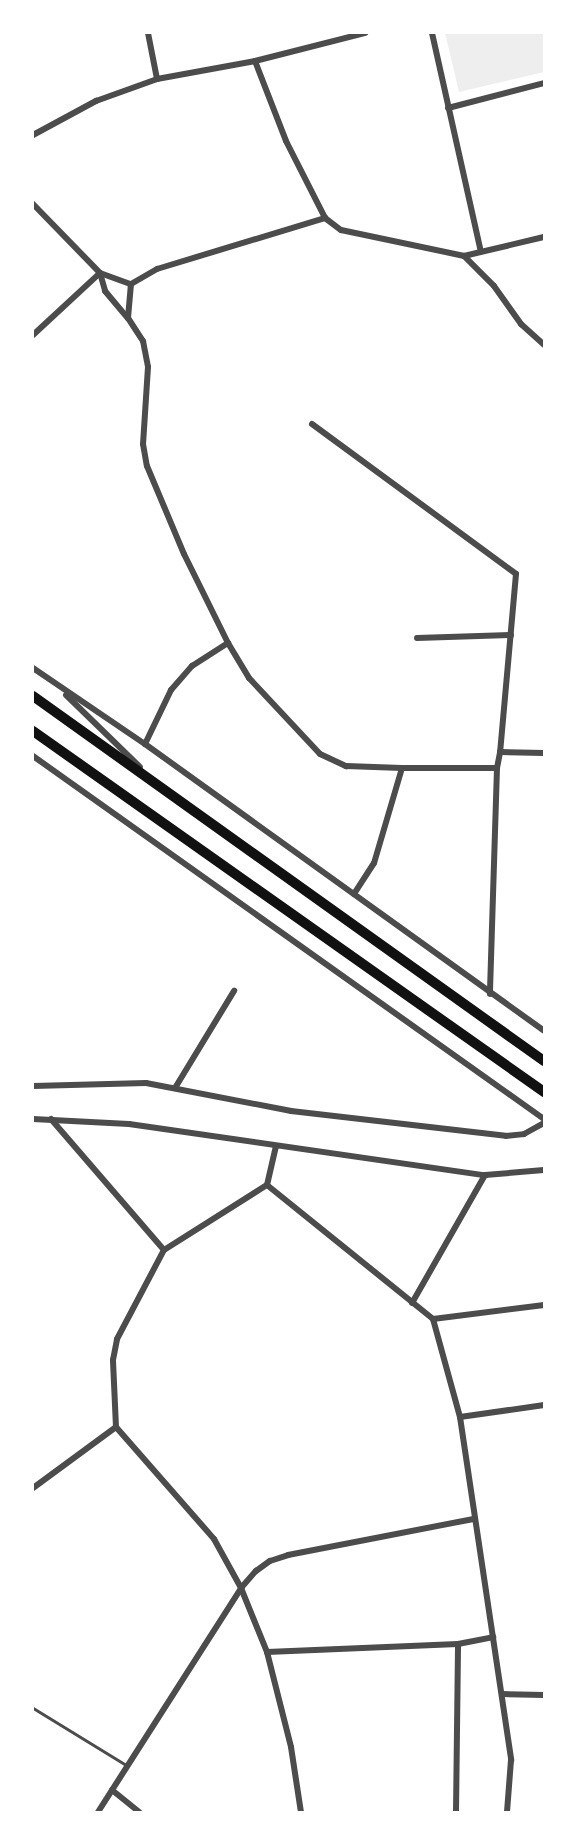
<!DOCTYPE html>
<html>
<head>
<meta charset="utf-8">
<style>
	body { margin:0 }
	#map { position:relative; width:577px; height:1845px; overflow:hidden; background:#fff; font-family:"Nunito Sans",sans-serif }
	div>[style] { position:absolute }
	.green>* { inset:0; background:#eee }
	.service>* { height:3px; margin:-1.5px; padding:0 1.5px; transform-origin:1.5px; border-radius:1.5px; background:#4c4c4c }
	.minor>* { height:6px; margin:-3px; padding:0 3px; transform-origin:3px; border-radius:3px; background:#4c4c4c }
	.trunk>* { height:10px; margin:-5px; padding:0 5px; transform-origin:5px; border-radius:5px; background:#111 }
	span { translate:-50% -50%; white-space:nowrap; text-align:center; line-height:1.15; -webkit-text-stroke:6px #fff; paint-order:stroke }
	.frame { position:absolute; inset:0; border:34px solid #fff; pointer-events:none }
</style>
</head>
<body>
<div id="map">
	<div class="green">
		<i style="clip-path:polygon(445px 33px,544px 33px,544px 72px,459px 92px)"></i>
	</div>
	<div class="service">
		<i style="left:33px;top:1708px;width:109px;rotate:31.5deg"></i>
	</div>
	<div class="minor">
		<i style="left:148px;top:33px;width:47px;rotate:78.9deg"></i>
		<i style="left:432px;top:33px;width:224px;rotate:77.4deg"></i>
		<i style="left:255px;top:61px;width:86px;rotate:68.8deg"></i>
		<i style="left:286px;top:141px;width:86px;rotate:63.1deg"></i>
		<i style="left:448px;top:108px;width:99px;rotate:-14.6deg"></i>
		<i style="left:33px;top:135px;width:72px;rotate:-28.4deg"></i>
		<i style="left:96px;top:101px;width:65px;rotate:-19.8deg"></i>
		<i style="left:157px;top:79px;width:100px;rotate:-10.4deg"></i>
		<i style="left:255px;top:61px;width:114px;rotate:-14.3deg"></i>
		<i style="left:33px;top:204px;width:96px;rotate:45.8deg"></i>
		<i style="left:100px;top:273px;width:19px;rotate:74deg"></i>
		<i style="left:105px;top:291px;width:35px;rotate:50deg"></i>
		<i style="left:128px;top:318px;width:27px;rotate:57deg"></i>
		<i style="left:143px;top:341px;width:26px;rotate:79deg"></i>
		<i style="left:148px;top:367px;width:77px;rotate:93.7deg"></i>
		<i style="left:143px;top:444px;width:22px;rotate:80deg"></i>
		<i style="left:147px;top:466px;width:95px;rotate:67.2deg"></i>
		<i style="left:184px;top:554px;width:99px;rotate:63.7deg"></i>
		<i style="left:228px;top:643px;width:41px;rotate:59deg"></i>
		<i style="left:249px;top:678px;width:104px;rotate:46.9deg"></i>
		<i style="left:320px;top:754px;width:29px;rotate:25deg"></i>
		<i style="left:346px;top:766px;width:56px;rotate:2deg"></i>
		<i style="left:402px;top:768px;width:99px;rotate:106.4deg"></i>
		<i style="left:374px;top:863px;width:37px;rotate:123deg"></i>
		<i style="left:464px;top:256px;width:82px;rotate:-13.4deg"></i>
		<i style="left:128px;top:318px;width:34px;rotate:-85deg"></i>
		<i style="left:33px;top:335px;width:91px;rotate:-42.8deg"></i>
		<i style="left:100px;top:273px;width:33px;rotate:20deg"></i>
		<i style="left:131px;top:284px;width:30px;rotate:-30deg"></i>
		<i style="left:157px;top:269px;width:176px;rotate:-16.9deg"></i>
		<i style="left:325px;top:218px;width:20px;rotate:37deg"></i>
		<i style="left:341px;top:230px;width:126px;rotate:11.9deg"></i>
		<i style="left:464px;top:256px;width:42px;rotate:45deg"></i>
		<i style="left:494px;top:286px;width:47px;rotate:54.6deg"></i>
		<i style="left:521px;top:324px;width:31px;rotate:42deg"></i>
		<i style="left:312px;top:424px;width:253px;rotate:36.3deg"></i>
		<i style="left:516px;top:574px;width:179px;rotate:95.1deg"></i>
		<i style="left:417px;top:638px;width:94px;rotate:-1.8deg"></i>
		<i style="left:33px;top:668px;width:135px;rotate:34.2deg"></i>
		<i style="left:145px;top:744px;width:491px;rotate:35.7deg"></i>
		<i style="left:66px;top:695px;width:103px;rotate:44.2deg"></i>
		<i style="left:145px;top:744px;width:60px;rotate:-64.3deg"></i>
		<i style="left:171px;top:690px;width:32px;rotate:-49deg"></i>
		<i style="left:192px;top:666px;width:43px;rotate:-32.6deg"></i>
		<i style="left:33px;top:756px;width:627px;rotate:35.39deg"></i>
		<i style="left:402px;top:768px;width:95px"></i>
		<i style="left:497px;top:768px;width:226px;rotate:91.8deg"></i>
		<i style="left:497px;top:768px;width:16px;rotate:-79deg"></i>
		<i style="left:500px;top:752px;width:44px;rotate:1.3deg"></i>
		<i style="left:33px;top:1086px;width:113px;rotate:-1.5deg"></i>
		<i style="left:146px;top:1083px;width:148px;rotate:10.9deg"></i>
		<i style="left:291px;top:1111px;width:216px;rotate:6.6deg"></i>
		<i style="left:506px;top:1136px;width:18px;rotate:-6deg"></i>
		<i style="left:524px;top:1134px;width:23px;rotate:-29deg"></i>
		<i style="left:175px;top:1088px;width:114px;rotate:-58.7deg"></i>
		<i style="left:33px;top:1119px;width:96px;rotate:3deg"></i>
		<i style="left:129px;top:1124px;width:360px;rotate:8.2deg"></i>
		<i style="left:485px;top:1175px;width:59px;rotate:-4.8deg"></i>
		<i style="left:267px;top:1185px;width:213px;rotate:38.9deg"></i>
		<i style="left:433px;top:1319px;width:112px;rotate:-7.2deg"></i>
		<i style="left:164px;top:1250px;width:122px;rotate:-32.3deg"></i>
		<i style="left:267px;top:1185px;width:39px;rotate:-77deg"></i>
		<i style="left:412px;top:1303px;width:147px;rotate:-60.3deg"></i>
		<i style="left:433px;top:1319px;width:102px;rotate:74.6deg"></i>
		<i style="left:460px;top:1417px;width:347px;rotate:81.5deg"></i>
		<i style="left:511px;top:1760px;width:52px;rotate:94.4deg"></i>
		<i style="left:460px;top:1417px;width:85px;rotate:-8.1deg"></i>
		<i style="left:116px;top:1427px;width:149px;rotate:48.8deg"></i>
		<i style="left:214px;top:1539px;width:56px;rotate:61.1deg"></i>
		<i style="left:241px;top:1588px;width:69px;rotate:67.9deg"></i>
		<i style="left:267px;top:1652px;width:98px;rotate:75.8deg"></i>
		<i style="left:291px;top:1747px;width:66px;rotate:81.3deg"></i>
		<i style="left:33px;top:1488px;width:103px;rotate:-36.3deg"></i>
		<i style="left:116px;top:1427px;width:67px;rotate:-92.6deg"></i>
		<i style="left:113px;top:1360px;width:21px;rotate:-79deg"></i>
		<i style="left:117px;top:1339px;width:101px;rotate:-62.2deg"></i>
		<i style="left:164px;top:1250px;width:173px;rotate:-130.8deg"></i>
		<i style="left:267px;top:1652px;width:191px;rotate:-2.4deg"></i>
		<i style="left:458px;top:1644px;width:36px;rotate:-11deg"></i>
		<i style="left:502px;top:1694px;width:42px;rotate:1.4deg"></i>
		<i style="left:112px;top:1790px;width:35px;rotate:39deg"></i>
		<i style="left:98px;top:1812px;width:266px;rotate:-57.4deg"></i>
		<i style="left:241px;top:1588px;width:23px;rotate:-49deg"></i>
		<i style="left:256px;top:1571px;width:17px;rotate:-36deg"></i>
		<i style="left:270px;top:1561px;width:19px;rotate:-18deg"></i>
		<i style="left:288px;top:1555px;width:189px;rotate:-11deg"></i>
		<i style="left:456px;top:1812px;width:168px;rotate:-89.3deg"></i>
	</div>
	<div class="trunk">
		<i style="left:33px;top:696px;width:628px;rotate:35.54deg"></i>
		<i style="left:33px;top:731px;width:626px;rotate:35.24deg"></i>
	</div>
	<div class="frame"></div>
</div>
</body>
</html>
